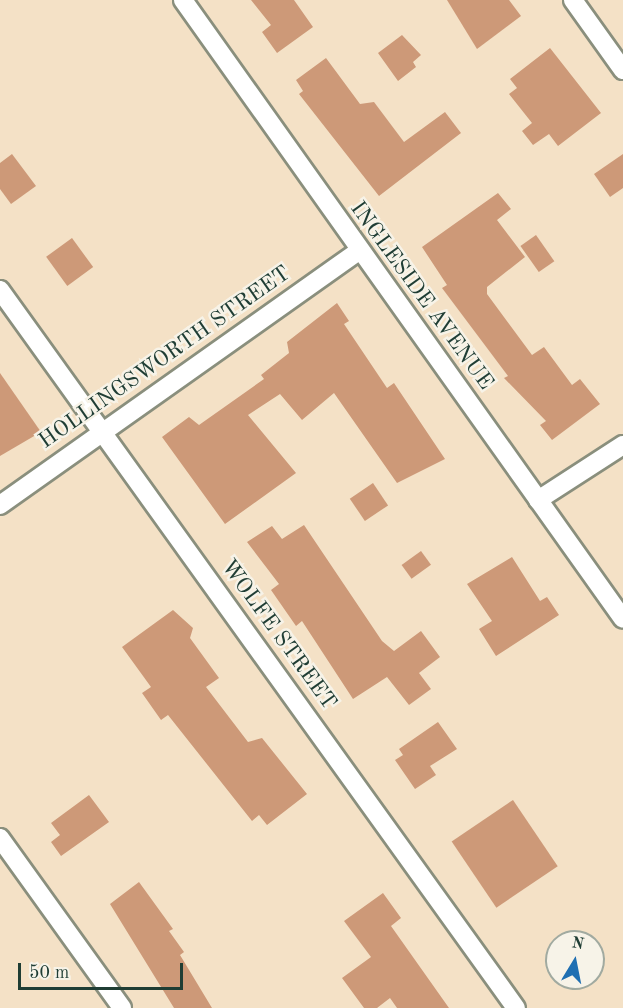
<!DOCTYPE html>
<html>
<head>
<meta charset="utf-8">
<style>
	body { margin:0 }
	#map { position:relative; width:623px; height:1008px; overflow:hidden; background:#f4e1c6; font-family:"Old Standard TT",serif }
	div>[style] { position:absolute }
	.building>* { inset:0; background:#cd9978; transform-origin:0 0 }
	.roads { filter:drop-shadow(2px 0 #8a8f7d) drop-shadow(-2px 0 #8a8f7d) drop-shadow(0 2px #8a8f7d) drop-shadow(0 -2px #8a8f7d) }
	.minor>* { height:18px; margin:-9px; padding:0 9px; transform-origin:9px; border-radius:9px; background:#fff }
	span { translate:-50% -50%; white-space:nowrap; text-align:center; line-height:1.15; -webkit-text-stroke:5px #f7f3e8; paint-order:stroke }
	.street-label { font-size:22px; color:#1f3d34 }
	.north { position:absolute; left:545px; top:930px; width:60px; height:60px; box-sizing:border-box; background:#f7f3e8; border:2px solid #a1aaa0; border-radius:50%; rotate:10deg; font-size:16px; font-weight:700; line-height:24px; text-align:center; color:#1f3d34 }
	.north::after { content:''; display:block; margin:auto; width:21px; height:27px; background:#1f6fb2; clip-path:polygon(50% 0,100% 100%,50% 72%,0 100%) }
	.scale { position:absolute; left:18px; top:963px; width:165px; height:27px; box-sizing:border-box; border:3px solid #1f3d34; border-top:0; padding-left:8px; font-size:18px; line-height:21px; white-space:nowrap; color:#1f3d34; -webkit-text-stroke:4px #f7f3e8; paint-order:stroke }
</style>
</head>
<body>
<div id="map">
	<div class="building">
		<i style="clip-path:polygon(251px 0,294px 0,313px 27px,277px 53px,262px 32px,271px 25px)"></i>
		<i style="clip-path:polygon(447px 0,509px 0,521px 16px,477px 49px)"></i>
		<i style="clip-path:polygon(402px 35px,421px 55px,413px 62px,416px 67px,398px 81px,378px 53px)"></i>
		<i style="clip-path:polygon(550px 48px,601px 113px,558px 146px,549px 134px,533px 145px,522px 131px,532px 123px,509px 94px,517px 88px,510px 79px)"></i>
		<i style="clip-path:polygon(326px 58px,360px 104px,374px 102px,404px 142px,445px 112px,461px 133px,379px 196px,299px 94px,303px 91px,296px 80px)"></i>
		<i style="clip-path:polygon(12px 154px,36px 186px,11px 204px,0 189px,0 163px)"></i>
		<i style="clip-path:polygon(623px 154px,623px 188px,610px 197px,594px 174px)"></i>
		<i style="clip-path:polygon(498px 193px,511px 209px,497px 220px,525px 257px,487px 287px,487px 294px,532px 355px,544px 347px,572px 385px,580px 379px,600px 404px,552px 440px,540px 425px,546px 421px,504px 378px,508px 376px,442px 288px,447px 285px,422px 247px)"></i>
		<i style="left:536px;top:235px;width:32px;height:19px;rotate:55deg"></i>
		<i style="left:72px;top:238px;width:36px;height:32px;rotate:54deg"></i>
		<i style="clip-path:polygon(337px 303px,349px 321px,344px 324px,387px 388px,394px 383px,445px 459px,397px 483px,334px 393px,302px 420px,280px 394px,248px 415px,296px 473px,225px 524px,162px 437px,189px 417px,199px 425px,264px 379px,261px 375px,289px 353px,287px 342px)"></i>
		<i style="clip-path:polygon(0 373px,41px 432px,0 456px)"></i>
		<i style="left:373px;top:483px;width:27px;height:28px;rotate:56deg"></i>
		<i style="clip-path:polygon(304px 525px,382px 641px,394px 651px,421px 631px,440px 657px,419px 673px,431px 689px,409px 705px,387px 677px,353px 699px,302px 621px,296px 626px,271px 590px,279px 584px,247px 542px,272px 526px,282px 539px)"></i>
		<i style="left:421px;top:551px;width:17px;height:24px;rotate:54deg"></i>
		<i style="clip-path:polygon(512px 557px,540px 601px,547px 597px,559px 615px,496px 656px,479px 629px,492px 621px,467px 584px)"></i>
		<i style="clip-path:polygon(173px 610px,193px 628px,190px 638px,219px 678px,206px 687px,248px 742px,262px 738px,307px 794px,267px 825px,259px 815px,252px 821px,168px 715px,161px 720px,142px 693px,151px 687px,122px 647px)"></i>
		<i style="clip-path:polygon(438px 722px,457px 749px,430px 766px,436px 775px,415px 789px,395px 760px,403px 755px,399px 749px)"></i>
		<i style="clip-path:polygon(89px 795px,109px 822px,61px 856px,51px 842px,60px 835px,51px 823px)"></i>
		<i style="left:513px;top:800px;width:80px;height:74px;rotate:56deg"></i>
		<i style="clip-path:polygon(139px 882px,173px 929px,169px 931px,184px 952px,180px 955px,212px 1008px,174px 1008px,110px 904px)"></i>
		<i style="clip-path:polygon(383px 893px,401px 918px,391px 926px,449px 1008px,397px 1008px,390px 998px,377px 1008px,364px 1008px,342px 978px,371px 957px,344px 921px)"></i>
	</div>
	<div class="roads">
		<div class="minor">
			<i style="left:183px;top:0;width:759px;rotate:54.59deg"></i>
			<i style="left:573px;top:0;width:86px;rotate:54.5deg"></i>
			<i style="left:0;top:290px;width:884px;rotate:54.3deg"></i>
			<i style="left:538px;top:500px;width:101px;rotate:-32.9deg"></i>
			<i style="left:0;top:505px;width:440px;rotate:-35.3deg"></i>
			<i style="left:0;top:838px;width:209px;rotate:54.3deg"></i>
		</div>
	</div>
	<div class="street-label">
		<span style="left:421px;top:296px;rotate:54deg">INGLESIDE AVENUE</span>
		<span style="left:165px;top:358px;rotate:-35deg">HOLLINGSWORTH STREET</span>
		<span style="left:278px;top:635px;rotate:54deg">WOLFE STREET</span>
	</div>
	<div class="north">N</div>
	<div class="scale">50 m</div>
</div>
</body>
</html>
